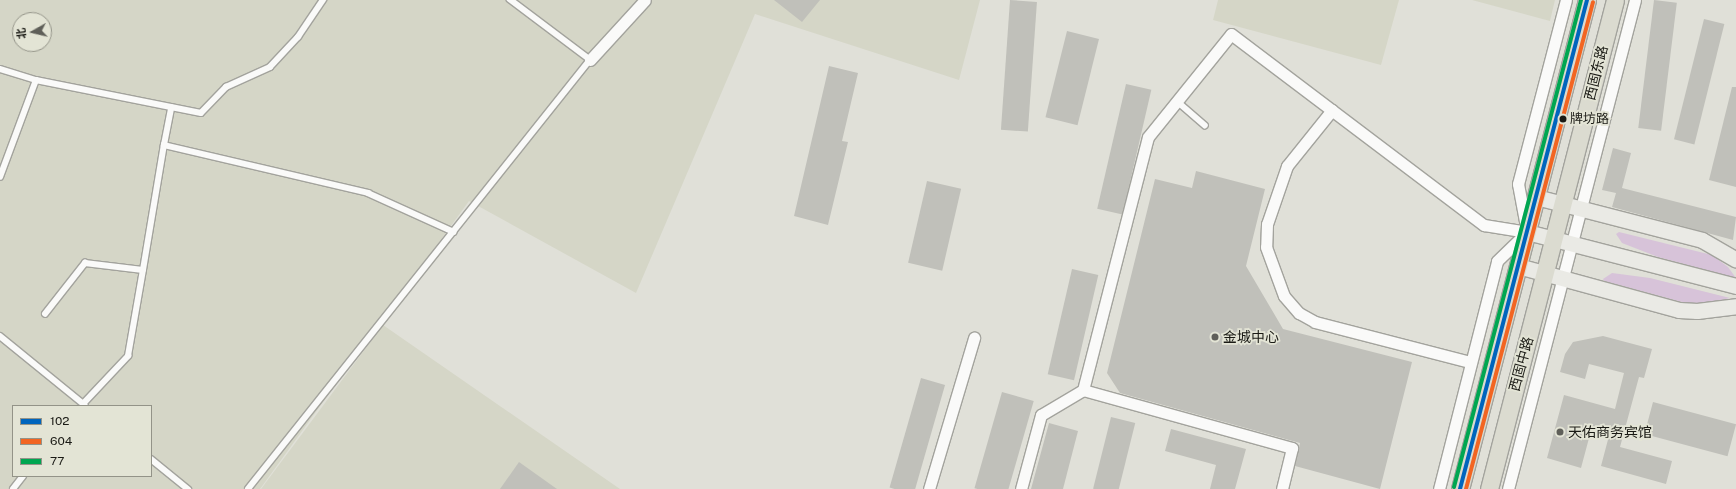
<!DOCTYPE html>
<html>
<head>
<meta charset="utf-8">
<style>
	body { margin:0 }
	#map { position:relative; width:1736px; height:489px; overflow:hidden; background:#e0e0d8; font-family:"Public Sans","Noto Sans SC",sans-serif }
	div>[style] { position:absolute }
	.built>* { inset:0; background:#d5d6c7 }
	.green>* { inset:0; background:#d7c3d9 }
	.building>* { inset:0; background:#c0c0ba; transform-origin:0 0 }
	.roads { filter:drop-shadow(1px 0 #a3a39d) drop-shadow(-1px 0 #a3a39d) drop-shadow(0 1px #a3a39d) drop-shadow(0 -1px #a3a39d) }
	.lane>* { height:5.5px; margin:-2.75px; padding:0 2.75px; transform-origin:2.75px; border-radius:2.75px; background:#fafaf9 }
	.street>* { height:11px; margin:-5.5px; padding:0 5.5px; transform-origin:5.5px; border-radius:5.5px; background:#fafaf9 }
	.secondary>* { height:15px; margin:-7.5px; padding:0 7.5px; transform-origin:7.5px; border-radius:7.5px; background:#eaeae5 }
	.primary>* { height:17px; margin:-8.5px; padding:0 8.5px; transform-origin:8.5px; border-radius:8.5px; background:#dbdbd0 }
	.bus-1>* { height:4px; margin:-2px; padding:0 2px; transform-origin:2px; border-radius:2px; background:#0065bd }
	.bus-2>* { height:4px; margin:-2px; padding:0 2px; transform-origin:2px; border-radius:2px; background:#f26522 }
	.bus-3>* { height:4px; margin:-2px; padding:0 2px; transform-origin:2px; border-radius:2px; background:#00a651 }
	.dots>* { width:11px; height:11px; translate:-50% -50%; box-sizing:border-box; border:2px solid #e3e4d5; border-radius:50% }
	span { translate:-50% -50%; white-space:nowrap; text-align:center; line-height:1.15; -webkit-text-stroke:3.5px #e3e4d5; paint-order:stroke }
	.bus-label { font-size:13px; color:#1a1a15 }
	.left { translate:0 -50%; text-align:left }
	.street-label { font-size:14px; color:#1a1a15 }
	.poi-label { font-size:14px; color:#1a1a15 }
	.legend { position:absolute; left:12px; top:405px; width:140px; height:72px; box-sizing:border-box; background:#e3e4d5; border:1px solid #939388; margin:0; padding:5px 7px; list-style:none; font-size:12px; color:#1a1a15 }
	.legend li { display:flex; align-items:center; gap:8px; height:20px }
	.legend b { width:20px; border:1px solid #939388 }
	.north { position:absolute; left:12px; top:12px; width:40px; height:40px; box-sizing:border-box; background:#e3e4d5; border:1px solid #939388; border-radius:50%; rotate:262deg; font-size:11px; font-weight:700; line-height:16px; text-align:center; color:#1a1a15 }
	.north::after { content:''; display:block; margin:auto; width:14px; height:18px; background:#5f5f59; clip-path:polygon(50% 0,100% 100%,50% 72%,0 100%) }
</style>
</head>
<body>
<div id="map">
	<div class="built">
		<i style="clip-path:polygon(evenodd,0 0,980px 0,959px 80px,755px 14px,636px 293px,469px 201px,260px 489px,0 489px,0 0,20px 20px,44px 20px,44px 44px,20px 44px,20px 20px,0 0,13px 406px,151px 406px,151px 476px,13px 476px,13px 406px)"></i>
		<i style="clip-path:polygon(1218px 0,1399px 0,1381px 65px,1213px 20px)"></i>
		<i style="clip-path:polygon(1472px 0,1555px 0,1550px 21px)"></i>
		<i style="clip-path:polygon(383px 325px,620px 489px,261px 489px)"></i>
	</div>
	<div class="green">
		<i style="clip-path:polygon(1619px 232px,1712px 255px,1728px 267px,1736px 278px,1658px 257px,1622px 243px,1616px 234px)"></i>
		<i style="clip-path:polygon(1612px 273px,1650px 278px,1730px 298px,1697px 306px,1604px 281px,1603px 279px)"></i>
	</div>
	<div class="building">
		<i style="clip-path:polygon(774px 0,820px 0,802px 22px)"></i>
		<i style="left:1010px;top:0;width:27px;height:130px;rotate:4deg"></i>
		<i style="left:1654px;top:0;width:23px;height:129px;rotate:7deg"></i>
		<i style="left:1704px;top:19px;width:21px;height:124px;rotate:14deg"></i>
		<i style="left:1067px;top:31px;width:33px;height:89px;rotate:14deg"></i>
		<i style="clip-path:polygon(829px 66px,858px 73px,842px 141px,848px 142px,828px 225px,794px 216px)"></i>
		<i style="left:1126px;top:84px;width:26px;height:128px;rotate:13deg"></i>
		<i style="clip-path:polygon(1732px 87px,1736px 87px,1736px 187px,1709px 180px)"></i>
		<i style="clip-path:polygon(1613px 148px,1631px 153px,1622px 188px,1736px 217px,1733px 240px,1612px 207px,1616px 193px,1602px 190px)"></i>
		<i style="clip-path:polygon(1196px 171px,1265px 189px,1246px 266px,1283px 329px,1412px 362px,1380px 489px,1295px 466px,1300px 443px,1120px 393px,1107px 373px,1155px 179px,1192px 188px)"></i>
		<i style="left:927px;top:181px;width:35px;height:84px;rotate:13deg"></i>
		<i style="left:1072px;top:269px;width:27px;height:108px;rotate:13deg"></i>
		<i style="clip-path:polygon(1603px 336px,1652px 349px,1644px 378px,1639px 377px,1620px 447px,1672px 461px,1666px 484px,1601px 466px,1610px 432px,1592px 427px,1581px 468px,1547px 458px,1564px 395px,1615px 409px,1624px 373px,1589px 364px,1585px 379px,1560px 372px,1565px 354px,1573px 342px)"></i>
		<i style="left:921px;top:378px;width:25px;height:114px;rotate:16deg"></i>
		<i style="left:1002px;top:392px;width:33px;height:100px;rotate:16deg"></i>
		<i style="left:1653px;top:402px;width:86px;height:33px;rotate:15deg"></i>
		<i style="left:1111px;top:417px;width:25px;height:74px;rotate:14deg"></i>
		<i style="clip-path:polygon(1049px 423px,1078px 431px,1063px 489px,1031px 489px)"></i>
		<i style="clip-path:polygon(1171px 429px,1246px 449px,1235px 489px,1210px 489px,1216px 465px,1165px 451px)"></i>
		<i style="clip-path:polygon(519px 462px,557px 489px,500px 489px)"></i>
	</div>
	<div class="roads">
		<div class="lane">
			<i style="left:0;top:69px;width:38px;rotate:17deg"></i>
			<i style="left:1177px;top:101px;width:37px;rotate:41deg"></i>
			<i style="left:164px;top:145px;width:38px;rotate:-79deg"></i>
			<i style="left:0;top:177px;width:103px;rotate:-69.6deg"></i>
			<i style="left:36px;top:80px;width:168px;rotate:11.3deg"></i>
			<i style="left:201px;top:113px;width:36px;rotate:-46deg"></i>
			<i style="left:226px;top:87px;width:48px;rotate:-24.4deg"></i>
			<i style="left:270px;top:67px;width:41px;rotate:-47deg"></i>
			<i style="left:298px;top:37px;width:45px;rotate:-56deg"></i>
			<i style="left:45px;top:314px;width:65px;rotate:-51.9deg"></i>
			<i style="left:85px;top:263px;width:58px;rotate:6.9deg"></i>
			<i style="left:143px;top:270px;width:127px;rotate:-80.5deg"></i>
			<i style="left:164px;top:145px;width:210px;rotate:13.2deg"></i>
			<i style="left:368px;top:193px;width:94px;rotate:24.4deg"></i>
			<i style="left:0;top:336px;width:109px;rotate:39.1deg"></i>
			<i style="left:83px;top:404px;width:66px;rotate:-46.8deg"></i>
			<i style="left:128px;top:356px;width:87px;rotate:-80.1deg"></i>
			<i style="left:151px;top:459px;width:48px;rotate:39deg"></i>
			<i style="left:13px;top:489px;width:16px;rotate:-52deg"></i>
			<i style="left:248px;top:489px;width:549px;rotate:-51.44deg"></i>
			<i style="left:590px;top:60px;width:100px;rotate:-143.1deg"></i>
		</div>
		<div class="street">
			<i style="left:590px;top:60px;width:81px;rotate:-47.5deg"></i>
			<i style="left:1332px;top:110px;width:72px;rotate:128.8deg"></i>
			<i style="left:1287px;top:166px;width:61px;rotate:109deg"></i>
			<i style="left:1267px;top:224px;width:23px;rotate:92deg"></i>
			<i style="left:1266px;top:247px;width:52px;rotate:69.8deg"></i>
			<i style="left:1284px;top:296px;width:23px;rotate:49deg"></i>
			<i style="left:1299px;top:313px;width:18px;rotate:29deg"></i>
			<i style="left:1315px;top:322px;width:160px;rotate:14.5deg"></i>
			<i style="left:1083px;top:390px;width:261px;rotate:-75.6deg"></i>
			<i style="left:1148px;top:137px;width:132px;rotate:-51.1deg"></i>
			<i style="left:1231px;top:34px;width:317px;rotate:37.1deg"></i>
			<i style="left:1484px;top:225px;width:44px;rotate:9.2deg"></i>
			<i style="left:929px;top:489px;width:158px;rotate:-73.4deg"></i>
			<i style="left:1021px;top:489px;width:77px;rotate:-74.9deg"></i>
			<i style="left:1041px;top:415px;width:49px;rotate:-30.8deg"></i>
			<i style="left:1083px;top:390px;width:217px;rotate:15.5deg"></i>
			<i style="left:1292px;top:448px;width:42px;rotate:103.7deg"></i>
			<i style="left:1439px;top:489px;width:235px;rotate:-75.7deg"></i>
			<i style="left:1497px;top:261px;width:42px;rotate:-44deg"></i>
			<i style="left:1527px;top:232px;width:49px;rotate:-100.6deg"></i>
			<i style="left:1518px;top:184px;width:190px;rotate:-75.4deg"></i>
			<i style="left:1508px;top:489px;width:505px;rotate:-75.44deg"></i>
		</div>
		<div class="secondary">
			<i style="left:1536px;top:197px;width:171px;rotate:14.5deg"></i>
			<i style="left:1702px;top:240px;width:39px;rotate:30deg"></i>
			<i style="left:1527px;top:232px;width:216px;rotate:14.5deg"></i>
			<i style="left:1518px;top:266px;width:167px;rotate:15.3deg"></i>
			<i style="left:1679px;top:310px;width:18px;rotate:3deg"></i>
			<i style="left:1697px;top:311px;width:39px;rotate:-7deg"></i>
		</div>
		<div class="primary">
			<i style="left:1460px;top:489px;width:505px;rotate:-75.44deg"></i>
			<i style="left:1489px;top:489px;width:505px;rotate:-75.55deg"></i>
		</div>
	</div>
	<div class="bus-1">
		<i style="left:1460px;top:489px;width:505px;rotate:-75.44deg"></i>
	</div>
	<div class="bus-2">
		<i style="left:1466px;top:489px;width:503px;rotate:-75.38deg"></i>
	</div>
	<div class="bus-3">
		<i style="left:1454px;top:487px;width:503px;rotate:-75.38deg"></i>
	</div>
	<div class="dots">
		<i style="left:1563px;top:119px;background:#1a1a15"></i>
		<i style="left:1215px;top:337px;background:#5f5f59"></i>
		<i style="left:1560px;top:432px;background:#5f5f59"></i>
	</div>
	<div class="bus-label">
		<span class="left" style="left:1570px;top:119px">牌坊路</span>
	</div>
	<div class="street-label">
		<span style="left:1596px;top:73px;rotate:-76deg">西固东路</span>
		<span style="left:1521px;top:364px;rotate:-75deg">西固中路</span>
	</div>
	<div class="poi-label">
		<span class="left" style="left:1223px;top:337px">金城中心</span>
		<span class="left" style="left:1568px;top:432px">天佑商务宾馆</span>
	</div>
	<ul class="legend">
	<li><b style="height:5px;background:#0065bd"></b>102</li>
	<li><b style="height:5px;background:#f26522"></b>604</li>
	<li><b style="height:5px;background:#00a651"></b>77</li>
	</ul>
	<div class="north">北</div>
</div>
</body>
</html>
